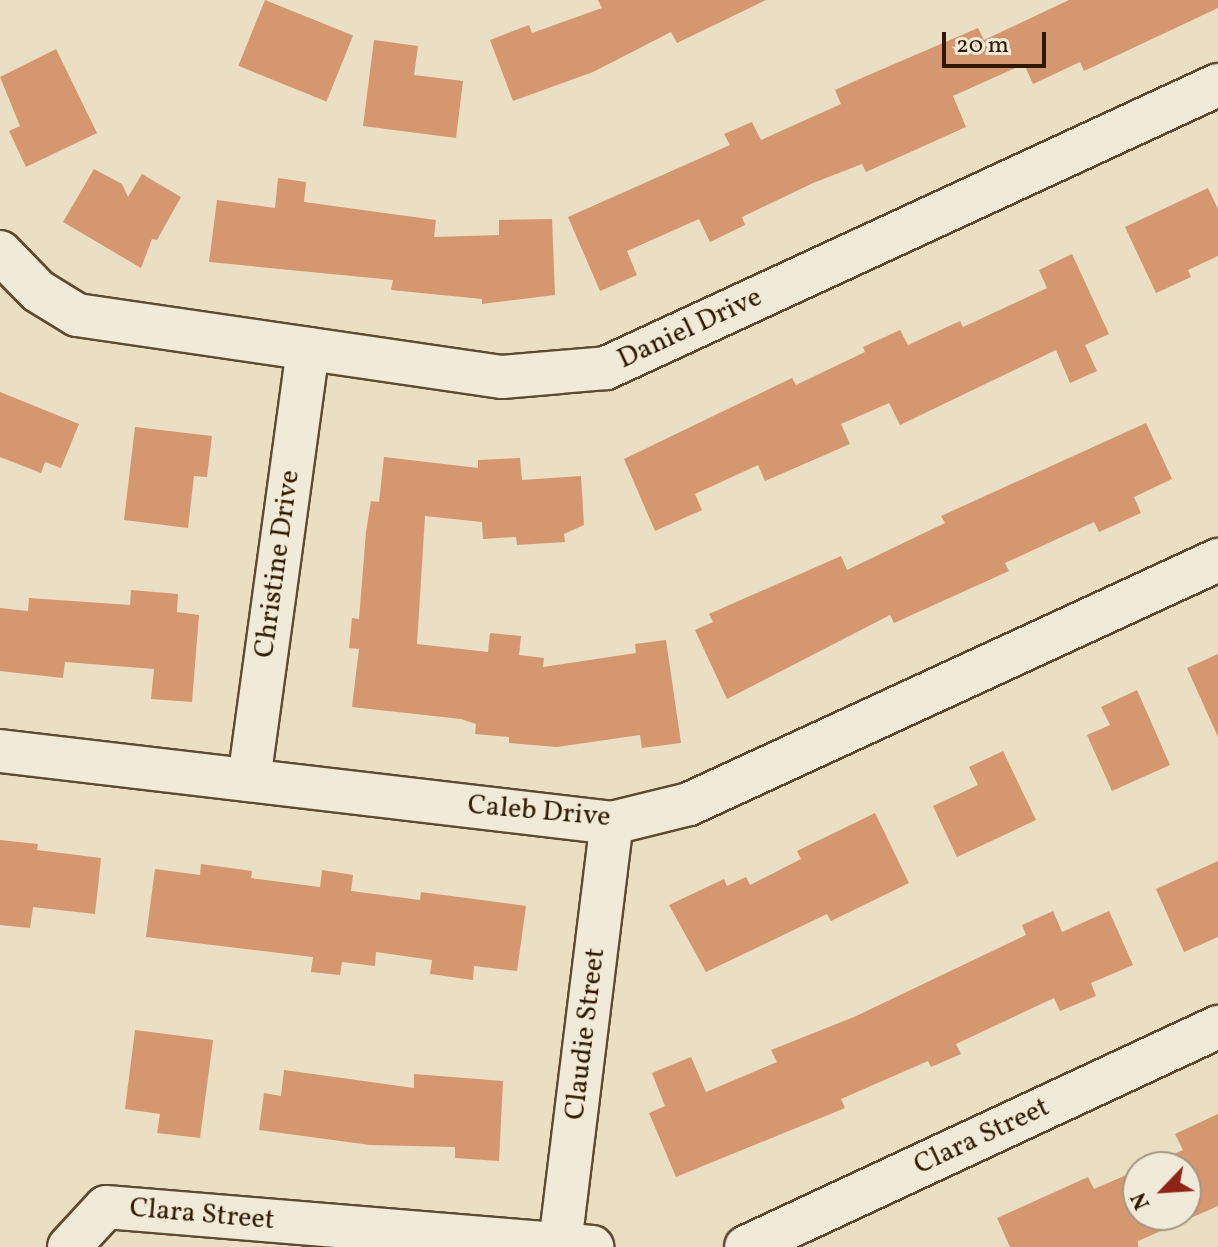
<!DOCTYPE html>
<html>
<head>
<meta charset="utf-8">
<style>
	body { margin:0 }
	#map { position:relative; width:1218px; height:1247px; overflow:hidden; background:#eadec3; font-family:Vollkorn,serif }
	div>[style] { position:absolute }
	.building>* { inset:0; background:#d59770; transform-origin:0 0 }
	.roads { filter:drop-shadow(2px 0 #5e4a31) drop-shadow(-2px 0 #5e4a31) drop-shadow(0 2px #5e4a31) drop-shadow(0 -2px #5e4a31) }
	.minor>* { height:42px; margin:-21px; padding:0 21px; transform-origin:21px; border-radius:21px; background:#f1ead8 }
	span { translate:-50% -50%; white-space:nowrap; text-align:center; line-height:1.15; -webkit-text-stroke:7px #f1ead8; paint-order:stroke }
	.street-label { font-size:28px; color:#301900 }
	.north { position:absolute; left:1122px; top:1151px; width:80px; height:80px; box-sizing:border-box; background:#f1ead8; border:2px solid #a49682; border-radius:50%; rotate:245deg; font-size:22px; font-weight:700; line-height:32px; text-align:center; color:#301900 }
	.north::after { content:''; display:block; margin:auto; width:28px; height:36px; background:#8f2418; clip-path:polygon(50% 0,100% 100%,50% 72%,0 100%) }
	.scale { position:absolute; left:942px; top:32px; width:104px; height:36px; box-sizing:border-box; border:4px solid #301900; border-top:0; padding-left:10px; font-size:24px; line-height:28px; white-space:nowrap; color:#301900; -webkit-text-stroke:6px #f1ead8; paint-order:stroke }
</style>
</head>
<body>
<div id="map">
	<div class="building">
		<i style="left:265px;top:0;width:95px;height:71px;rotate:22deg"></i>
		<i style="clip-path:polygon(598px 0,766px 0,677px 43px,671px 32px,593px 72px,513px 101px,490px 40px,529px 25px,532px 33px,602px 8px)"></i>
		<i style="clip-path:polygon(1069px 0,1218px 0,1218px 8px,1084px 71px,1080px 62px,1033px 84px,1024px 64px,953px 96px,966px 127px,866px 172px,862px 164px,813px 183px,742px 217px,745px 225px,710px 242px,699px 219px,627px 251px,637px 275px,600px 291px,568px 217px,730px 145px,724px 134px,752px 122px,761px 140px,841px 104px,835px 90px,864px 77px,978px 28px,984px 40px)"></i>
		<i style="clip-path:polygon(374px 40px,418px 46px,414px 75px,463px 81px,456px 138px,363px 126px)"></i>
		<i style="clip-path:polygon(56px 49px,97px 133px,26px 167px,9px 131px,20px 126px,0 77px)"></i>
		<i style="clip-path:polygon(94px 169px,122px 184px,128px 197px,142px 174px,181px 197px,157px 240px,152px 239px,141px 268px,63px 222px)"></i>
		<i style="clip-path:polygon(278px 178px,306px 182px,304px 202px,436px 220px,434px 237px,499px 235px,499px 220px,552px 219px,555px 295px,482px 304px,482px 299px,391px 290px,393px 280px,209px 262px,217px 200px,275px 208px)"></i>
		<i style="clip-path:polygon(1208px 188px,1218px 209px,1218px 256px,1188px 270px,1191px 277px,1156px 293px,1125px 227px)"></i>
		<i style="clip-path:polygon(1072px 254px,1109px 334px,1085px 345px,1097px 371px,1070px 383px,1056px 350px,900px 425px,889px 403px,841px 424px,850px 444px,765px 481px,758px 465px,695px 494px,702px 510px,655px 531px,624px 459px,792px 378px,796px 385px,865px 352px,863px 347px,900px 330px,908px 345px,960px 321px,963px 327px,1047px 288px,1039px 270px)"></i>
		<i style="clip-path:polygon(0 392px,79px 424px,61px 468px,45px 462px,41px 473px,0 457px)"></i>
		<i style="clip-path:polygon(1146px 423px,1172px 479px,1134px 497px,1141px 513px,1099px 532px,1094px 522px,1005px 563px,1009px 571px,894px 623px,890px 615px,727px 699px,695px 630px,713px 622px,709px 614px,841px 556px,847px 570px,945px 523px,941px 516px)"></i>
		<i style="clip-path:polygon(135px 427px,212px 436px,207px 477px,194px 476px,188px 528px,124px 520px)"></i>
		<i style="clip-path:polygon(384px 457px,478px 468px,478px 460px,520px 458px,522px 480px,581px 476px,584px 525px,564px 534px,565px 542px,517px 545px,516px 537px,483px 539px,482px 522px,425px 516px,417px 644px,488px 652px,490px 633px,521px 636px,519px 655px,544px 658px,543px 667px,636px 653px,635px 644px,666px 640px,681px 743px,642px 748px,640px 735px,557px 747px,509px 743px,509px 737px,475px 734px,476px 724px,461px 719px,352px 707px,359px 649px,349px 648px,352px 618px,359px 619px,366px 532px,371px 501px,379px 502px)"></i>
		<i style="clip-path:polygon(131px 590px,178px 594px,177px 612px,199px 615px,192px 702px,151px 699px,154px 669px,65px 662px,63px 678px,0 671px,0 608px,28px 611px,29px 598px,130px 605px)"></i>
		<i style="clip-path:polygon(1218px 654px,1218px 737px,1187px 668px)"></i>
		<i style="clip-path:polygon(1137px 690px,1170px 765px,1112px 791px,1087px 735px,1110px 725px,1101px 707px)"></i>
		<i style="clip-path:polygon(1003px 751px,1036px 820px,957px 857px,933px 806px,978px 785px,969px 767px)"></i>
		<i style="clip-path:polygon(875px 813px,909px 883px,831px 921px,827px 914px,706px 972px,669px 905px,724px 879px,727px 886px,746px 877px,750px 885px,801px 859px,797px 851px)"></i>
		<i style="clip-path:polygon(0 840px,38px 844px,37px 850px,101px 858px,95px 914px,33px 907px,30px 928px,0 925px)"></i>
		<i style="clip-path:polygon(1218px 861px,1218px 937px,1184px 952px,1156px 889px)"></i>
		<i style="clip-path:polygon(201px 864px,252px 871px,251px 878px,320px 887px,322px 870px,353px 875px,351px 891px,420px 900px,421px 892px,526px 906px,517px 971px,474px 966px,473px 980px,430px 974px,432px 960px,376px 952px,375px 966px,342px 962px,340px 975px,311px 972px,313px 957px,146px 937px,155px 869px,200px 875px)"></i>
		<i style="clip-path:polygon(1053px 911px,1062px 932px,1109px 911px,1133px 965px,1091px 983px,1096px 996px,1060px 1011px,1054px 998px,956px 1044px,961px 1054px,931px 1067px,928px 1061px,841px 1099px,845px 1108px,676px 1177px,649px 1113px,665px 1106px,652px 1073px,691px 1057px,706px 1092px,777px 1062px,771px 1050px,854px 1017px,1026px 935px,1022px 925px)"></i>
		<i style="clip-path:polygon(135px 1030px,213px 1040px,200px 1138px,157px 1133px,160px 1114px,125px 1109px)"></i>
		<i style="clip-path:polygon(284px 1070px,414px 1088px,414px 1074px,503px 1081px,499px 1161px,455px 1158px,455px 1147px,370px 1145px,259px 1130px,264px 1093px,281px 1096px)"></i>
		<i style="clip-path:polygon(1218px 1114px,1218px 1206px,1138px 1241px,1138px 1247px,1010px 1247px,997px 1218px,1088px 1177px,1094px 1189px,1138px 1170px,1138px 1215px,1186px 1215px,1186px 1167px,1144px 1167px,1183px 1150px,1175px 1134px)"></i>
	</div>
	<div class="roads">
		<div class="minor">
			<i style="left:0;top:252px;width:54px;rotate:45.7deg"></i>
			<i style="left:38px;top:291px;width:46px;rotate:31.6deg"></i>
			<i style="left:77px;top:315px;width:429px;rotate:8.3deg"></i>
			<i style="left:502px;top:377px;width:104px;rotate:-4.9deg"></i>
			<i style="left:606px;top:368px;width:674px;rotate:-24.82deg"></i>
			<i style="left:0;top:751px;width:616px;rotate:6.71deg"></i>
			<i style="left:612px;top:823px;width:79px;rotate:-13.9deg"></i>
			<i style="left:689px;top:804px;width:583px;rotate:-24.76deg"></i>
			<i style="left:249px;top:780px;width:435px;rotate:-82.2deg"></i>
			<i style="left:560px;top:1244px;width:424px;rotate:-83deg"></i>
			<i style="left:69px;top:1247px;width:54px;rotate:-47.2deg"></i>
			<i style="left:106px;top:1207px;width:488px;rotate:4.7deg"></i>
			<i style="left:746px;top:1247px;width:521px;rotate:-24.99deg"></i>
		</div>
	</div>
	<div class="street-label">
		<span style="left:690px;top:329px;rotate:-25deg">Daniel Drive</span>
		<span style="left:278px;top:564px;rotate:-82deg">Christine Drive</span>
		<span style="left:539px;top:812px;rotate:5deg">Caleb Drive</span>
		<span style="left:586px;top:1034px;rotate:-83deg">Claudie Street</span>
		<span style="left:982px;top:1137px;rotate:-25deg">Clara Street</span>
		<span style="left:202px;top:1215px;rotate:5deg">Clara Street</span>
	</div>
	<div class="north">N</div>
	<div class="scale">20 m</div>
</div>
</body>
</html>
